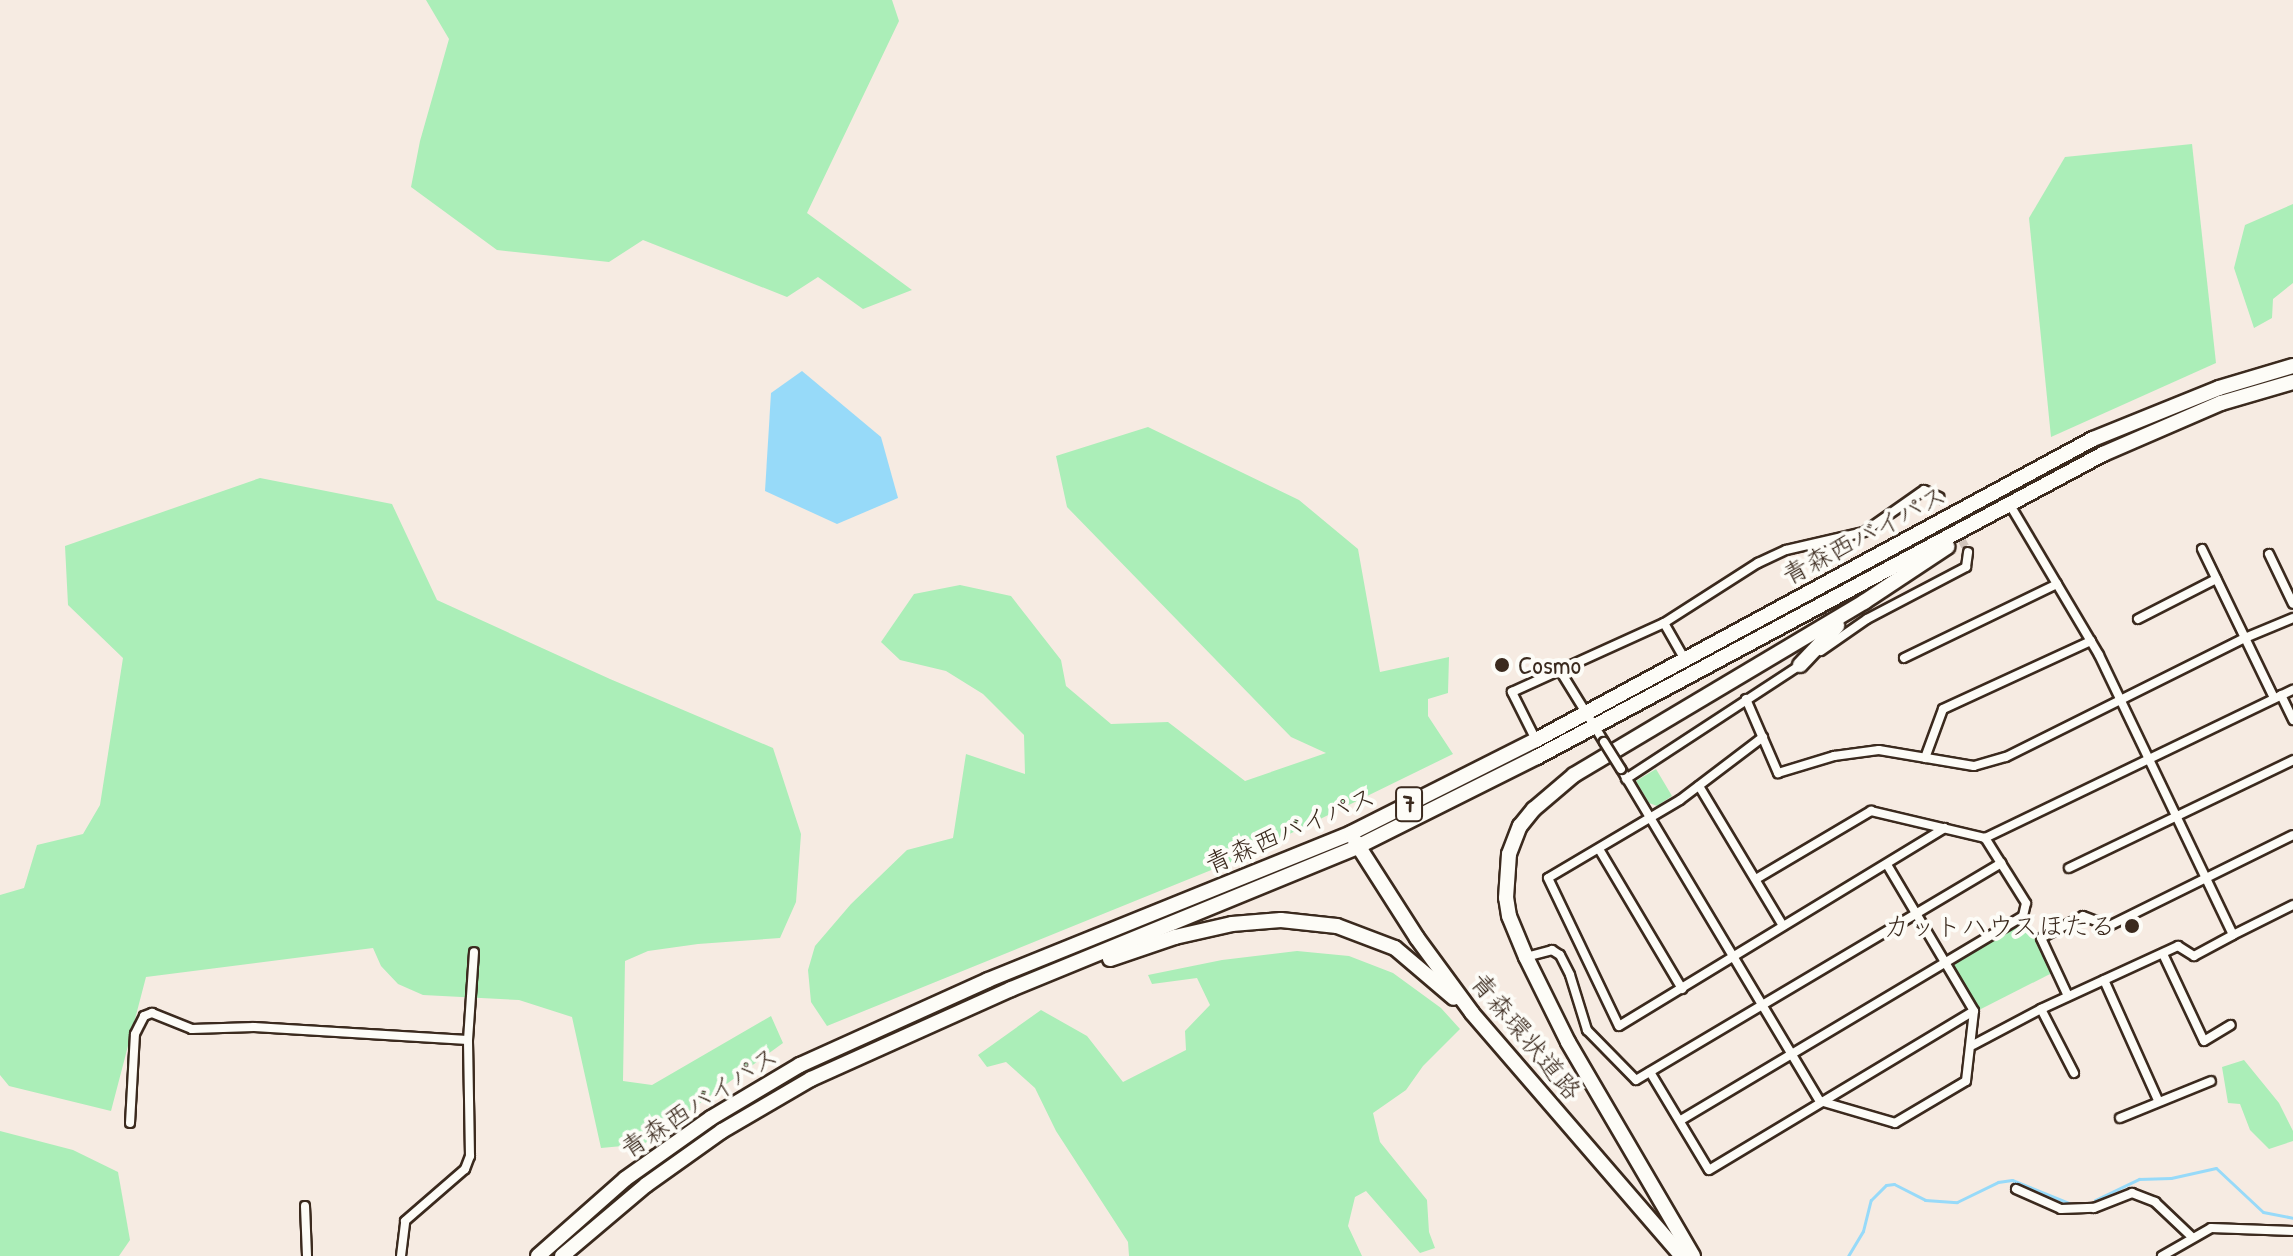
<!DOCTYPE html>
<html>
<head>
<meta charset="utf-8">
<style>
	body { margin:0 }
	#map { position:relative; width:2293px; height:1256px; overflow:hidden; background:#f6ebe2; font-family:"Patrick Hand","Klee One",sans-serif }
	div>[style] { position:absolute }
	.green>* { inset:0; background:#abeeb8 }
	.water>* { inset:0; background:#97daf9 }
	.stream>* { height:3px; margin:-1.5px; padding:0 1.5px; transform-origin:1.5px; border-radius:1.5px; background:#97daf9 }
	.street-tunnel>* { height:8px; margin-top:-4px; transform-origin:0; background:repeating-linear-gradient(90deg,#d1c4bb 0 8px,transparent 0 12px) }
	.roads { filter:drop-shadow(2px 0 #3b2a1e) drop-shadow(-2px 0 #3b2a1e) drop-shadow(0 2px #3b2a1e) drop-shadow(0 -2px #3b2a1e) }
	.street>* { height:8px; margin:-4px; padding:0 4px; transform-origin:4px; border-radius:4px; background:#fdfcf7 }
	.highway>* { height:14px; margin:-7px; padding:0 7px; transform-origin:7px; border-radius:7px; background:#fdfcf7 }
	.bridges { filter:drop-shadow(2px 0 #3b2a1e) drop-shadow(-2px 0 #3b2a1e) drop-shadow(0 2px #3b2a1e) drop-shadow(0 -2px #3b2a1e) }
	.street-bridge>* { height:8px; margin:-4px; padding:0 4px; transform-origin:4px; border-radius:4px; background:#fdfcf7 }
	.dots>* { width:22px; height:22px; translate:-50% -50%; box-sizing:border-box; border:4px solid #fdfcf7; border-radius:50% }
	span { translate:-50% -50%; white-space:nowrap; text-align:center; line-height:1.15; -webkit-text-stroke:8px #fdfcf7; paint-order:stroke }
	.shield-label span { padding:2px 6px; background:#fdfcf7; border:2px solid; border-radius:6px; -webkit-text-stroke-width:0 }
	.shield-label { font-size:24px; color:#3b2a1e; font-weight:700 }
	.street-label { font-size:26px; color:#3b2a1e }
	.poi-label { font-size:26px; color:#3b2a1e }
	.left { translate:0 -50%; text-align:left }
	.right { translate:-100% -50%; text-align:right }
</style>
</head>
<body>
<div id="map">
	<div class="green">
		<i style="clip-path:polygon(426px 0,892px 0,899px 21px,807px 213px,912px 290px,863px 309px,818px 277px,787px 297px,643px 240px,609px 262px,497px 250px,411px 187px,420px 141px,449px 39px)"></i>
		<i style="clip-path:polygon(2192px 144px,2216px 363px,2051px 437px,2029px 218px,2065px 157px)"></i>
		<i style="clip-path:polygon(2293px 204px,2293px 283px,2273px 299px,2272px 318px,2254px 328px,2234px 268px,2245px 225px)"></i>
		<i style="clip-path:polygon(1148px 427px,1299px 500px,1358px 549px,1380px 672px,1449px 657px,1448px 693px,1428px 699px,1428px 716px,1453px 754px,1236px 860px,827px 1026px,811px 1002px,808px 970px,815px 946px,851px 904px,907px 850px,953px 838px,966px 754px,1025px 774px,1024px 735px,983px 694px,946px 671px,900px 660px,881px 642px,914px 594px,960px 585px,1011px 596px,1061px 660px,1066px 686px,1111px 724px,1168px 722px,1245px 781px,1326px 753px,1291px 737px,1067px 507px,1056px 456px)"></i>
		<i style="clip-path:polygon(260px 478px,392px 504px,437px 600px,610px 679px,773px 748px,801px 834px,796px 902px,780px 938px,698px 944px,648px 951px,625px 961px,623px 1081px,652px 1085px,771px 1016px,783px 1043px,644px 1144px,601px 1148px,572px 1017px,519px 1000px,423px 995px,398px 984px,381px 966px,373px 948px,146px 977px,111px 1111px,9px 1086px,0 1075px,0 895px,24px 888px,37px 845px,83px 834px,100px 805px,123px 658px,68px 605px,65px 546px)"></i>
		<i style="clip-path:polygon(1656px 769px,1672px 796px,1657px 806px,1649px 803px,1636px 781px)"></i>
		<i style="clip-path:polygon(2025px 921px,2052px 973px,1979px 1010px,1954px 968px,1955px 962px)"></i>
		<i style="clip-path:polygon(1297px 951px,1349px 956px,1393px 973px,1441px 1008px,1460px 1029px,1423px 1066px,1406px 1090px,1373px 1113px,1380px 1142px,1427px 1200px,1429px 1232px,1435px 1248px,1420px 1253px,1366px 1191px,1355px 1197px,1348px 1226px,1362px 1256px,1129px 1256px,1128px 1242px,1056px 1131px,1035px 1088px,1006px 1062px,987px 1067px,978px 1055px,1041px 1010px,1087px 1036px,1123px 1082px,1186px 1050px,1185px 1031px,1210px 1005px,1197px 978px,1152px 984px,1148px 975px,1222px 960px)"></i>
		<i style="clip-path:polygon(2244px 1060px,2279px 1103px,2293px 1131px,2293px 1141px,2269px 1149px,2250px 1130px,2240px 1104px,2228px 1103px,2222px 1067px)"></i>
		<i style="clip-path:polygon(0 1131px,73px 1150px,118px 1172px,130px 1240px,119px 1256px,0 1256px)"></i>
	</div>
	<div class="water">
		<i style="clip-path:polygon(802px 371px,881px 437px,898px 498px,837px 524px,765px 491px,771px 393px)"></i>
	</div>
	<div class="stream">
		<i style="left:2095px;top:1200px;width:49px;rotate:-25.5deg"></i>
		<i style="left:2139px;top:1179px;width:32px;rotate:-2deg"></i>
		<i style="left:2171px;top:1178px;width:46px;rotate:-12.5deg"></i>
		<i style="left:2216px;top:1168px;width:64px;rotate:43.1deg"></i>
		<i style="left:2263px;top:1212px;width:31px;rotate:11deg"></i>
		<i style="left:1848px;top:1256px;width:29px;rotate:-59deg"></i>
		<i style="left:1863px;top:1231px;width:32px;rotate:-76deg"></i>
		<i style="left:1871px;top:1200px;width:21px;rotate:-45deg"></i>
		<i style="left:1886px;top:1185px;width:8px;rotate:-7deg"></i>
		<i style="left:1894px;top:1184px;width:35px;rotate:27deg"></i>
		<i style="left:1925px;top:1200px;width:32px;rotate:4deg"></i>
		<i style="left:1957px;top:1202px;width:46px;rotate:-26deg"></i>
		<i style="left:1998px;top:1182px;width:14px;rotate:-8deg"></i>
		<i style="left:2012px;top:1180px;width:67px;rotate:22deg"></i>
		<i style="left:2074px;top:1205px;width:12px;rotate:-5deg"></i>
	</div>
	<div class="street-tunnel">
		<i style="left:1939px;top:497px;width:62px;rotate:62.2deg"></i>
	</div>
	<div class="roads">
		<div class="street">
			<i style="left:2010px;top:505px;width:174px;rotate:59.3deg"></i>
			<i style="left:2099px;top:655px;width:310px;rotate:64.4deg"></i>
			<i style="left:2233px;top:935px;width:67px;rotate:-26.6deg"></i>
			<i style="left:2202px;top:549px;width:165px;rotate:64.2deg"></i>
			<i style="left:2269px;top:554px;width:55px;rotate:64.4deg"></i>
			<i style="left:2138px;top:619px;width:88px;rotate:-27.1deg"></i>
			<i style="left:1664px;top:623px;width:40px;rotate:60.3deg"></i>
			<i style="left:1821px;top:651px;width:56px;rotate:-34.8deg"></i>
			<i style="left:1867px;top:619px;width:112px;rotate:-27.7deg"></i>
			<i style="left:1966px;top:567px;width:15px;rotate:-82deg"></i>
			<i style="left:1904px;top:658px;width:170px;rotate:-25.8deg"></i>
			<i style="left:1559px;top:669px;width:86px;rotate:58.3deg"></i>
			<i style="left:2281px;top:695px;width:28px;rotate:64deg"></i>
			<i style="left:1746px;top:699px;width:81px;rotate:66.6deg"></i>
			<i style="left:1778px;top:773px;width:59px;rotate:-16.9deg"></i>
			<i style="left:1834px;top:756px;width:45px;rotate:-7.6deg"></i>
			<i style="left:1879px;top:750px;width:96px;rotate:9.6deg"></i>
			<i style="left:1974px;top:766px;width:33px;rotate:-16deg"></i>
			<i style="left:2006px;top:757px;width:267px;rotate:-26.5deg"></i>
			<i style="left:2245px;top:638px;width:52px;rotate:-22.6deg"></i>
			<i style="left:1763px;top:737px;width:104px;rotate:142.8deg"></i>
			<i style="left:1680px;top:800px;width:153px;rotate:149.4deg"></i>
			<i style="left:1548px;top:878px;width:164px;rotate:64.4deg"></i>
			<i style="left:1619px;top:1026px;width:381px;rotate:-31.3deg"></i>
			<i style="left:1536px;top:740px;width:54px;rotate:-116.6deg"></i>
			<i style="left:1512px;top:692px;width:167px;rotate:-24.4deg"></i>
			<i style="left:1664px;top:623px;width:112px;rotate:-32.6deg"></i>
			<i style="left:1758px;top:563px;width:31px;rotate:-25deg"></i>
			<i style="left:1786px;top:550px;width:80px;rotate:-13deg"></i>
			<i style="left:1864px;top:532px;width:73px;rotate:-35deg"></i>
			<i style="left:1924px;top:490px;width:17px;rotate:25deg"></i>
			<i style="left:1925px;top:758px;width:52px;rotate:-69.8deg"></i>
			<i style="left:1943px;top:709px;width:163px;rotate:-24.7deg"></i>
			<i style="left:1621px;top:769px;width:387px;rotate:59.1deg"></i>
			<i style="left:1820px;top:1101px;width:78px;rotate:16.3deg"></i>
			<i style="left:1895px;top:1123px;width:82px;rotate:-30.6deg"></i>
			<i style="left:1966px;top:1081px;width:70px;rotate:-83.5deg"></i>
			<i style="left:1974px;top:1011px;width:169px;rotate:-120.7deg"></i>
			<i style="left:1626px;top:779px;width:212px;rotate:-33.2deg"></i>
			<i style="left:1699px;top:786px;width:163px;rotate:59deg"></i>
			<i style="left:1599px;top:849px;width:163px;rotate:59.3deg"></i>
			<i style="left:2069px;top:868px;width:249px;rotate:-25.7deg"></i>
			<i style="left:1756px;top:879px;width:134px;rotate:-30.6deg"></i>
			<i style="left:1871px;top:811px;width:117px;rotate:13.3deg"></i>
			<i style="left:1985px;top:838px;width:342px;rotate:-25.7deg"></i>
			<i style="left:2163px;top:954px;width:96px;rotate:64.8deg"></i>
			<i style="left:2204px;top:1041px;width:31px;rotate:-31deg"></i>
			<i style="left:1526px;top:957px;width:27px;rotate:-15deg"></i>
			<i style="left:1552px;top:950px;width:9px;rotate:32deg"></i>
			<i style="left:1560px;top:955px;width:22px;rotate:63deg"></i>
			<i style="left:1570px;top:975px;width:58px;rotate:72.8deg"></i>
			<i style="left:1587px;top:1030px;width:70px;rotate:45.6deg"></i>
			<i style="left:1636px;top:1080px;width:425px;rotate:-30.7deg"></i>
			<i style="left:2104px;top:980px;width:132px;rotate:65.8deg"></i>
			<i style="left:2068px;top:996px;width:64px;rotate:-115deg"></i>
			<i style="left:2041px;top:938px;width:47px;rotate:-27.6deg"></i>
			<i style="left:2083px;top:916px;width:28px;rotate:21deg"></i>
			<i style="left:2109px;top:926px;width:205px;rotate:-26.3deg"></i>
			<i style="left:2041px;top:1009px;width:72px;rotate:62.7deg"></i>
			<i style="left:1973px;top:1045px;width:77px;rotate:-27.9deg"></i>
			<i style="left:2041px;top:1009px;width:151px;rotate:-24.7deg"></i>
			<i style="left:2178px;top:946px;width:19px;rotate:32deg"></i>
			<i style="left:2194px;top:956px;width:44px;rotate:-28.3deg"></i>
			<i style="left:1650px;top:1072px;width:114px;rotate:59deg"></i>
			<i style="left:1709px;top:1170px;width:309px;rotate:-31deg"></i>
			<i style="left:2120px;top:1118px;width:98px;rotate:-22.1deg"></i>
			<i style="left:1681px;top:1120px;width:398px;rotate:-30.8deg"></i>
			<i style="left:2023px;top:916px;width:13px;rotate:-77deg"></i>
			<i style="left:2026px;top:903px;width:77px;rotate:-122.2deg"></i>
			<i style="left:130px;top:1123px;width:89px;rotate:-86.8deg"></i>
			<i style="left:135px;top:1034px;width:20px;rotate:-63deg"></i>
			<i style="left:144px;top:1016px;width:9px;rotate:-21deg"></i>
			<i style="left:152px;top:1013px;width:43px;rotate:21.8deg"></i>
			<i style="left:192px;top:1029px;width:62px;rotate:-1.8deg"></i>
			<i style="left:254px;top:1027px;width:214px;rotate:3.5deg"></i>
			<i style="left:2016px;top:1189px;width:49px;rotate:24deg"></i>
			<i style="left:2061px;top:1209px;width:33px;rotate:-2deg"></i>
			<i style="left:2094px;top:1208px;width:41px;rotate:-21.5deg"></i>
			<i style="left:2132px;top:1193px;width:25px;rotate:21deg"></i>
			<i style="left:2155px;top:1202px;width:51px;rotate:43.4deg"></i>
			<i style="left:305px;top:1206px;width:50px;rotate:87.7deg"></i>
			<i style="left:401px;top:1256px;width:35px;rotate:-83deg"></i>
			<i style="left:405px;top:1221px;width:79px;rotate:-40.9deg"></i>
			<i style="left:465px;top:1169px;width:14px;rotate:-69deg"></i>
			<i style="left:470px;top:1156px;width:116px;rotate:-91deg"></i>
			<i style="left:468px;top:1040px;width:88px;rotate:-86.1deg"></i>
			<i style="left:2162px;top:1256px;width:56px;rotate:-29.7deg"></i>
			<i style="left:2211px;top:1228px;width:82px;rotate:2.1deg"></i>
		</div>
		<div class="highway">
			<i style="left:1800px;top:665px;width:54px;rotate:-46.5deg"></i>
			<i style="left:1355px;top:841px;width:115px;rotate:57.4deg"></i>
			<i style="left:1417px;top:938px;width:93px;rotate:53.7deg"></i>
			<i style="left:1472px;top:1013px;width:321px;rotate:49.2deg"></i>
			<i style="left:1110px;top:959px;width:69px;rotate:-18.7deg"></i>
			<i style="left:1175px;top:937px;width:58px;rotate:-12.8deg"></i>
			<i style="left:1232px;top:924px;width:49px;rotate:-4.7deg"></i>
			<i style="left:1281px;top:920px;width:56px;rotate:6.1deg"></i>
			<i style="left:1337px;top:926px;width:62px;rotate:20.8deg"></i>
			<i style="left:1395px;top:948px;width:77px;rotate:40.3deg"></i>
			<i style="left:538px;top:1256px;width:116px;rotate:-41.5deg"></i>
			<i style="left:625px;top:1179px;width:105px;rotate:-35.3deg"></i>
			<i style="left:711px;top:1118px;width:104px;rotate:-30.8deg"></i>
			<i style="left:800px;top:1065px;width:206px;rotate:-24.3deg"></i>
			<i style="left:988px;top:980px;width:392px;rotate:-22deg"></i>
			<i style="left:1351px;top:833px;width:207px;rotate:-26.7deg"></i>
			<i style="left:1536px;top:740px;width:633px;rotate:-28.39deg"></i>
			<i style="left:2093px;top:439px;width:136px;rotate:-22deg"></i>
			<i style="left:2219px;top:388px;width:77px;rotate:-16.6deg"></i>
			<i style="left:562px;top:1256px;width:110px;rotate:-40.2deg"></i>
			<i style="left:646px;top:1185px;width:93px;rotate:-35.4deg"></i>
			<i style="left:722px;top:1131px;width:103px;rotate:-30.3deg"></i>
			<i style="left:811px;top:1079px;width:219px;rotate:-24.2deg"></i>
			<i style="left:1011px;top:989px;width:374px;rotate:-22.3deg"></i>
			<i style="left:1357px;top:847px;width:201px;rotate:-26.6deg"></i>
			<i style="left:1537px;top:757px;width:642px;rotate:-28.16deg"></i>
			<i style="left:2103px;top:454px;width:129px;rotate:-23.4deg"></i>
			<i style="left:2221px;top:403px;width:75px;rotate:-16.3deg"></i>
			<i style="left:1693px;top:1256px;width:248px;rotate:-120.3deg"></i>
			<i style="left:1568px;top:1042px;width:95px;rotate:-116.3deg"></i>
			<i style="left:1526px;top:957px;width:44px;rotate:-112.5deg"></i>
			<i style="left:1509px;top:916px;width:18px;rotate:-99deg"></i>
			<i style="left:1506px;top:898px;width:44px;rotate:-86.1deg"></i>
			<i style="left:1509px;top:854px;width:30px;rotate:-69deg"></i>
			<i style="left:1520px;top:826px;width:22px;rotate:-51deg"></i>
			<i style="left:1534px;top:809px;width:52px;rotate:-40.4deg"></i>
			<i style="left:1574px;top:775px;width:338px;rotate:-30.8deg"></i>
			<i style="left:1864px;top:602px;width:100px;rotate:-33.5deg"></i>
		</div>
	</div>
	<div class="bridges">
		<div class="street-bridge">
			<i style="left:1604px;top:742px;width:32px;rotate:58deg"></i>
		</div>
	</div>
	<div class="dots">
		<i style="left:1502px;top:665px;background:#3b2a1e"></i>
		<i style="left:2132px;top:926px;background:#3b2a1e"></i>
	</div>
	<div class="shield-label">
		<span style="left:1409px;top:804px">7</span>
	</div>
	<div class="street-label">
		<span style="left:1864px;top:535px;rotate:-28deg">青森西バイパス</span>
		<span style="left:1290px;top:830px;rotate:-23deg">青森西バイパス</span>
		<span style="left:1526px;top:1036px;rotate:50deg">青森環状道路</span>
		<span style="left:699px;top:1102px;rotate:-33deg">青森西バイパス</span>
	</div>
	<div class="poi-label">
		<span class="left" style="left:1518px;top:665px">Cosmo</span>
		<span class="right" style="left:2116px;top:926px">カットハウスほたる</span>
	</div>
</div>
</body>
</html>
